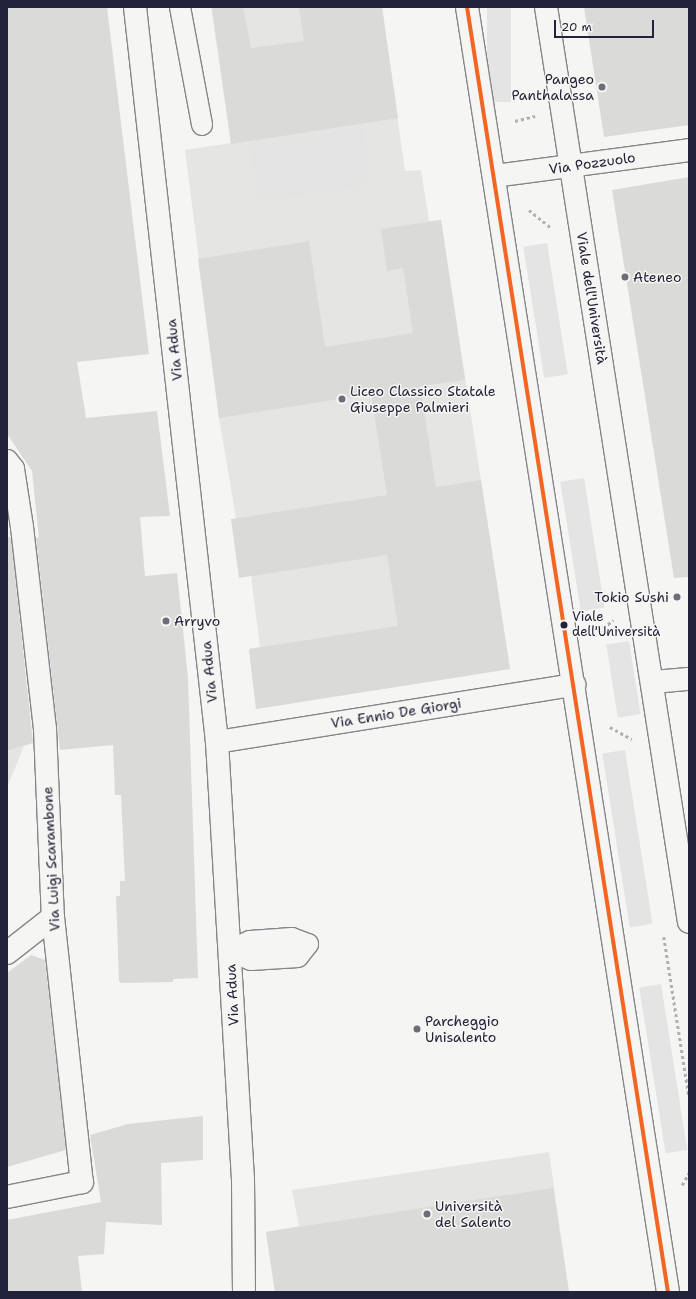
<!DOCTYPE html>
<html>
<head>
<meta charset="utf-8">
<style>
	body { margin:0 }
	#map { position:relative; width:696px; height:1299px; overflow:hidden; background:#f5f5f3; font-family:"Shantell Sans",sans-serif }
	div>[style] { position:absolute }
	.built>* { inset:0; background:#e5e5e4 }
	.green>* { inset:0; background:#e4e4e4; transform-origin:0 0 }
	.building>* { inset:0; background:#dadad9 }
	.path>* { height:2.5px; margin-top:-1.25px; transform-origin:0; background:repeating-linear-gradient(90deg,#b0b0b2 0 3px,transparent 0 6px) }
	.roads { filter:drop-shadow(1px 0 #858589) drop-shadow(-1px 0 #858589) drop-shadow(0 1px #858589) drop-shadow(0 -1px #858589) }
	.lane>* { height:20px; margin:-10px; padding:0 10px; transform-origin:10px; border-radius:10px; background:#f5f5f3 }
	.street>* { height:22px; margin:-11px; padding:0 11px; transform-origin:11px; border-radius:11px; background:#f5f5f3 }
	.primary>* { height:22px; margin:-11px; padding:0 11px; transform-origin:11px; border-radius:11px; background:#f5f5f3 }
	.bus-1>* { height:4px; margin:-2px; padding:0 2px; transform-origin:2px; border-radius:2px; background:#f26522 }
	.dots>* { width:11px; height:11px; translate:-50% -50%; box-sizing:border-box; border:2px solid #f6f6f2; border-radius:50% }
	span { translate:-50% -50%; white-space:nowrap; text-align:center; line-height:1.15; -webkit-text-stroke:3px #f6f6f2; paint-order:stroke }
	.bus-label { font-size:13px; color:#22223b }
	.left { translate:0 -50%; text-align:left }
	.poi-label { font-size:14px; color:#22223b }
	.right { translate:-100% -50%; text-align:right }
	.street-label { font-size:14px; color:#22223b }
	.frame { position:absolute; inset:0; border:8px solid #22223b; pointer-events:none }
	.scale { position:absolute; left:554px; top:20px; width:100px; height:18px; box-sizing:border-box; border:2px solid #22223b; border-top:0; padding-left:5px; font-size:12px; line-height:14px; white-space:nowrap; color:#22223b; -webkit-text-stroke:3px #f6f6f2; paint-order:stroke }
</style>
</head>
<body>
<div id="map">
	<div class="built">
		<i style="clip-path:polygon(211px 7px,382px 7px,405px 171px,421px 170px,429px 221px,441px 220px,510px 669px,256px 709px,249px 649px,260px 647px,251px 576px,236px 518px,219px 418px,185px 150px,231px 143px)"></i>
		<i style="clip-path:polygon(549px 1152px,569px 1292px,275px 1292px,266px 1232px,299px 1226px,292px 1190px)"></i>
	</div>
	<div class="green">
		<i style="left:487px;top:7px;width:24px;height:95px"></i>
		<i style="left:362px;top:127px;width:58px;height:114px;rotate:81deg"></i>
		<i style="left:547px;top:243px;width:133px;height:24px;rotate:81deg"></i>
		<i style="left:584px;top:478px;width:131px;height:24px;rotate:81deg"></i>
		<i style="left:629px;top:641px;width:74px;height:23px;rotate:81deg"></i>
		<i style="clip-path:polygon(24px 746px,7px 788px,7px 751px)"></i>
		<i style="left:625px;top:750px;width:176px;height:23px;rotate:81deg"></i>
		<i style="left:661px;top:984px;width:168px;height:22px;rotate:81deg"></i>
	</div>
	<div class="building">
		<i style="clip-path:polygon(7px 7px,107px 7px,149px 354px,77px 362px,86px 418px,157px 411px,170px 516px,140px 517px,145px 576px,177px 573px,188px 678px,198px 978px,173px 979px,173px 982px,121px 983px,119px 981px,116px 896px,120px 896px,120px 881px,125px 881px,121px 795px,115px 795px,113px 745px,60px 750px,36px 538px,39px 538px,32px 471px,7px 434px)"></i>
		<i style="clip-path:polygon(212px 7px,243px 7px,251px 48px,304px 41px,299px 7px,382px 7px,398px 118px,231px 144px)"></i>
		<i style="clip-path:polygon(584px 7px,689px 7px,689px 125px,604px 137px)"></i>
		<i style="clip-path:polygon(689px 177px,689px 577px,674px 578px,612px 190px)"></i>
		<i style="clip-path:polygon(441px 220px,465px 380px,420px 386px,436px 487px,481px 480px,510px 669px,256px 709px,249px 649px,398px 626px,387px 555px,239px 578px,231px 519px,387px 495px,371px 394px,219px 418px,198px 259px,309px 241px,325px 347px,413px 333px,403px 268px,387px 271px,381px 229px)"></i>
		<i style="clip-path:polygon(7px 537px,11px 537px,33px 743px,7px 751px)"></i>
		<i style="clip-path:polygon(31px 955px,45px 960px,66px 1150px,7px 1167px,7px 973px)"></i>
		<i style="clip-path:polygon(203px 1116px,203px 1160px,161px 1163px,162px 1225px,106px 1222px,104px 1254px,78px 1256px,82px 1292px,7px 1292px,7px 1220px,101px 1202px,90px 1135px,128px 1124px)"></i>
		<i style="clip-path:polygon(553px 1188px,569px 1292px,275px 1292px,266px 1232px)"></i>
	</div>
	<div class="path">
		<i style="left:515px;top:121px;width:21px;rotate:-14deg"></i>
		<i style="left:529px;top:210px;width:27px;rotate:39deg"></i>
		<i style="left:594px;top:636px;width:25px;rotate:-40deg"></i>
		<i style="left:610px;top:727px;width:25px;rotate:29deg"></i>
		<i style="left:664px;top:937px;width:162px;rotate:81.1deg"></i>
		<i style="left:682px;top:1185px;width:14px;rotate:-60deg"></i>
	</div>
	<div class="roads">
		<div class="lane">
			<i style="left:180px;top:7px;width:120px;rotate:79.4deg"></i>
			<i style="left:292px;top:938px;width:17px;rotate:21deg"></i>
			<i style="left:308px;top:944px;width:16px;rotate:128deg"></i>
			<i style="left:298px;top:957px;width:47px;rotate:176.3deg"></i>
			<i style="left:251px;top:960px;width:23px;rotate:-157deg"></i>
			<i style="left:230px;top:951px;width:22px;rotate:-27deg"></i>
			<i style="left:250px;top:941px;width:42px;rotate:-4.1deg"></i>
		</div>
		<div class="street">
			<i style="left:135px;top:7px;width:740px;rotate:83.63deg"></i>
			<i style="left:217px;top:742px;width:438px;rotate:86.6deg"></i>
			<i style="left:243px;top:1179px;width:113px;rotate:89.5deg"></i>
			<i style="left:495px;top:176px;width:196px;rotate:-7.6deg"></i>
			<i style="left:7px;top:461px;width:10px;rotate:53deg"></i>
			<i style="left:13px;top:469px;width:59px;rotate:81.2deg"></i>
			<i style="left:22px;top:527px;width:203px;rotate:83.5deg"></i>
			<i style="left:45px;top:729px;width:188px;rotate:87.6deg"></i>
			<i style="left:53px;top:917px;width:267px;rotate:83.8deg"></i>
			<i style="left:82px;top:1182px;width:76px;rotate:168.7deg"></i>
			<i style="left:653px;top:682px;width:36px;rotate:-5deg"></i>
			<i style="left:217px;top:742px;width:362px;rotate:-9.1deg"></i>
			<i style="left:7px;top:953px;width:58px;rotate:-38deg"></i>
		</div>
		<div class="primary">
			<i style="left:467px;top:7px;width:1301px;rotate:81.11deg"></i>
			<i style="left:546px;top:7px;width:926px;rotate:81.12deg"></i>
		</div>
	</div>
	<div class="bus-1">
		<i style="left:467px;top:7px;width:1301px;rotate:81.11deg"></i>
	</div>
	<div class="dots">
		<i style="left:602px;top:87px;background:#6c6c7b"></i>
		<i style="left:625px;top:277px;background:#6c6c7b"></i>
		<i style="left:342px;top:399px;background:#6c6c7b"></i>
		<i style="left:677px;top:597px;background:#6c6c7b"></i>
		<i style="left:166px;top:621px;background:#6c6c7b"></i>
		<i style="left:564px;top:625px;background:#22223b"></i>
		<i style="left:417px;top:1029px;background:#6c6c7b"></i>
		<i style="left:427px;top:1214px;background:#6c6c7b"></i>
	</div>
	<div class="bus-label">
		<span class="left" style="left:572px;top:625px">Viale<br>dell'Università</span>
	</div>
	<div class="poi-label">
		<span class="right" style="left:594px;top:87px">Pangeo<br>Panthalassa</span>
		<span class="left" style="left:633px;top:277px">Ateneo</span>
		<span class="left" style="left:350px;top:399px">Liceo Classico Statale<br>Giuseppe Palmieri</span>
		<span class="right" style="left:669px;top:597px">Tokio Sushi</span>
		<span class="left" style="left:174px;top:621px">Arryvo</span>
		<span class="left" style="left:425px;top:1029px">Parcheggio<br>Unisalento</span>
		<span class="left" style="left:435px;top:1214px">Università<br>del Salento</span>
	</div>
	<div class="street-label">
		<span style="left:592px;top:163px;rotate:-8deg">Via Pozzuolo</span>
		<span style="left:592px;top:298px;rotate:81deg">Viale dell'Università</span>
		<span style="left:174px;top:350px;rotate:-96deg">Via Adua</span>
		<span style="left:209px;top:672px;rotate:-96deg">Via Adua</span>
		<span style="left:396px;top:713px;rotate:-9deg">Via Ennio De Giorgi</span>
		<span style="left:51px;top:859px;rotate:-93deg">Via Luigi Scarambone</span>
		<span style="left:232px;top:995px;rotate:-93deg">Via Adua</span>
	</div>
	<div class="frame"></div>
	<div class="scale">20 m</div>
</div>
</body>
</html>
